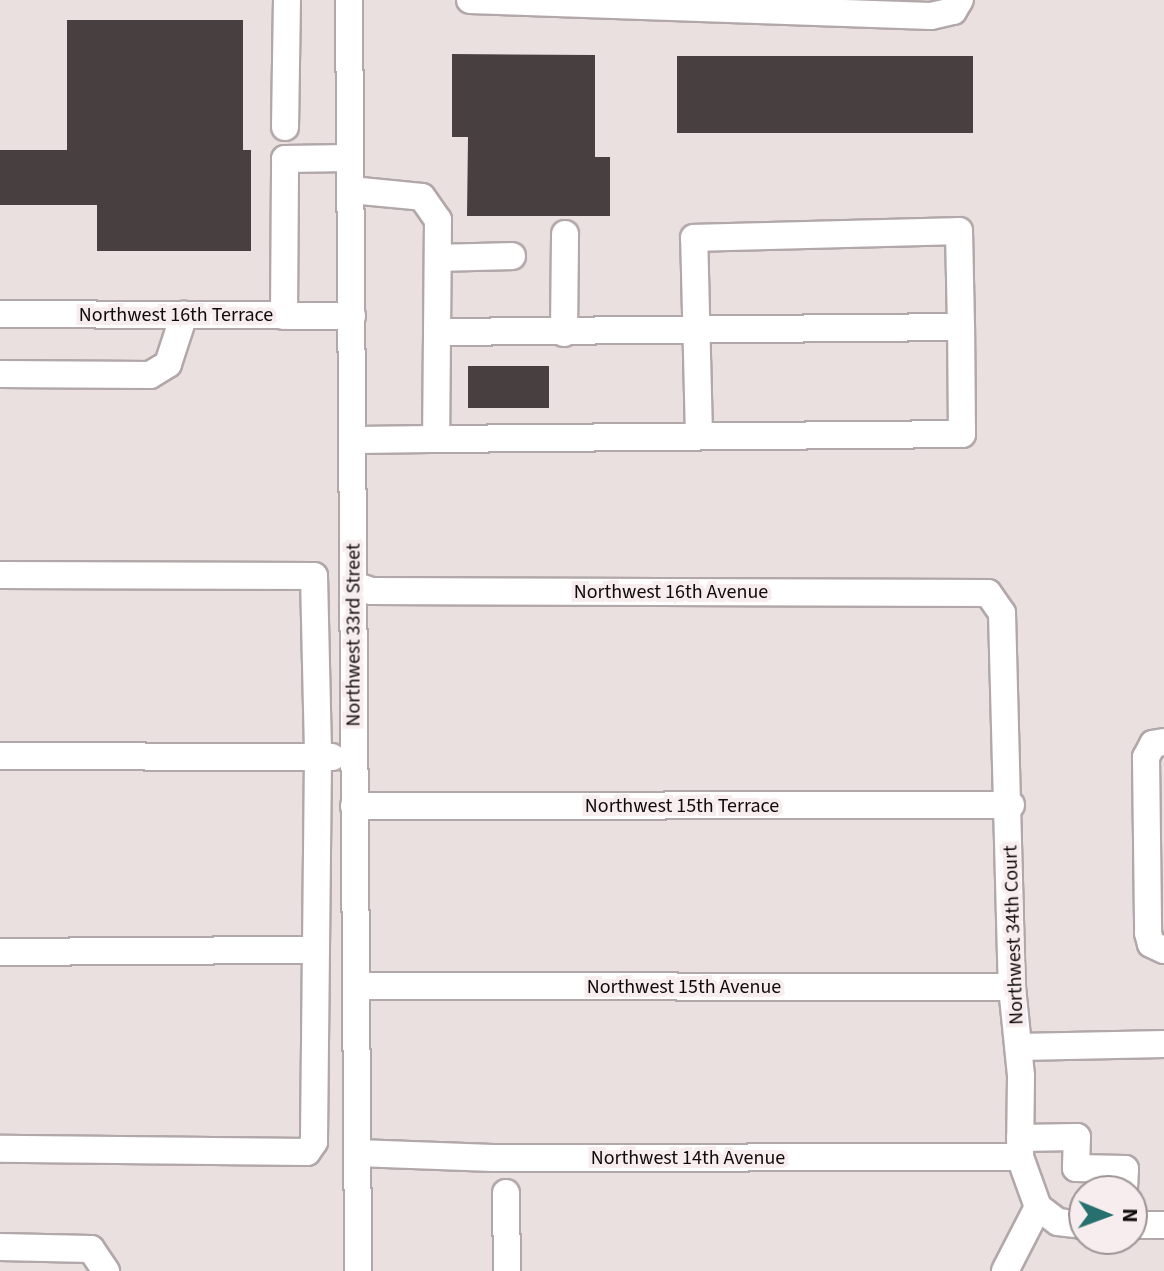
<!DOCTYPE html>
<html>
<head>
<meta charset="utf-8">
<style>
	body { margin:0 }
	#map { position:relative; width:1164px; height:1271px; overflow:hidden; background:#ebe0e0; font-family:"Source Sans 3",sans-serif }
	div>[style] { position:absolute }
	.building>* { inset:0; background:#483f40; transform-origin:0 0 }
	.roads { filter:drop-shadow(2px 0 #b3a8a9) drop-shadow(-2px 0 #b3a8a9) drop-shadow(0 2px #b3a8a9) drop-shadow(0 -2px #b3a8a9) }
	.minor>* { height:26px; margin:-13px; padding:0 13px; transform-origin:13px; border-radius:13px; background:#fff }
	span { translate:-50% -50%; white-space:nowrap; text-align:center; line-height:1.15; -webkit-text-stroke:8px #f8edee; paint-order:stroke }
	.street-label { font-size:20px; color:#0f0b0c }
	.north { position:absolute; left:1068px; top:1175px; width:80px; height:80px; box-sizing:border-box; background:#f8edee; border:2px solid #9b9394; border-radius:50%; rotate:91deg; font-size:22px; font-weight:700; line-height:32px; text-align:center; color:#0f0b0c }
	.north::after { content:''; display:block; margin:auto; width:28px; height:36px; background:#26716f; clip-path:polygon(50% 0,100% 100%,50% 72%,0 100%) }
</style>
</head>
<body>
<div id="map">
	<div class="building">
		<i style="clip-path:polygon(67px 20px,243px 20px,243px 150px,251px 150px,251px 251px,97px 251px,97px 205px,0 205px,0 150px,67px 150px)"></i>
		<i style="clip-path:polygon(452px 54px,595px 55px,595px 157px,610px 157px,610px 216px,467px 216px,468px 137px,452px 137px)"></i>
		<i style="left:677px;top:56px;width:296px;height:77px"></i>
		<i style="left:468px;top:366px;width:81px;height:42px"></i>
	</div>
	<div class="roads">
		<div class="minor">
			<i style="left:349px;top:0;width:1271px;rotate:89.59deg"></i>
			<i style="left:470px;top:0;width:461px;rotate:2deg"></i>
			<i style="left:931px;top:16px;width:23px;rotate:-13deg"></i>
			<i style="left:953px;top:11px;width:13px;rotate:-58deg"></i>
			<i style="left:285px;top:127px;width:127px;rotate:-89.1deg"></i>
			<i style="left:351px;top:190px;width:71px;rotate:5.6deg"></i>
			<i style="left:422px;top:197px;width:28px;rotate:55deg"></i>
			<i style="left:438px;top:220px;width:219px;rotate:90.5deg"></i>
			<i style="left:436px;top:439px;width:83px;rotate:179.3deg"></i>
			<i style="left:438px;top:258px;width:74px;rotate:-1.5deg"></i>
			<i style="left:0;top:314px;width:352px;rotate:0.3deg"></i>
			<i style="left:284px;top:316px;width:157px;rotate:-89.6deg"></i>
			<i style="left:285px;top:159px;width:65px;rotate:-0.9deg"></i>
			<i style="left:564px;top:333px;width:99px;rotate:-89.4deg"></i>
			<i style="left:0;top:374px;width:150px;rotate:0.4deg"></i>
			<i style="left:150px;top:375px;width:21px;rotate:-31deg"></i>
			<i style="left:168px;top:364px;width:52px;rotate:-71.9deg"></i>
			<i style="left:699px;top:436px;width:198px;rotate:-91.4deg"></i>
			<i style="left:694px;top:238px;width:265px;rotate:-1.5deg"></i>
			<i style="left:959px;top:231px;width:96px;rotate:88.8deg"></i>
			<i style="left:436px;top:439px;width:526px;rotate:-0.54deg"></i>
			<i style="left:962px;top:434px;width:107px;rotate:-90.5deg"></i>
			<i style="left:961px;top:327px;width:524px;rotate:179.45deg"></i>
			<i style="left:0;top:575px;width:314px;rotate:0.2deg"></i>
			<i style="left:314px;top:576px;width:181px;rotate:88.7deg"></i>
			<i style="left:318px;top:757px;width:385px;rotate:90.6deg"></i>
			<i style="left:314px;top:1142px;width:12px;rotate:125deg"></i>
			<i style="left:307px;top:1152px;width:307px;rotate:-179.4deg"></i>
			<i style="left:354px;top:585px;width:18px;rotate:19deg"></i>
			<i style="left:371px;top:591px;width:617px;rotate:0.19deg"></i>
			<i style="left:988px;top:593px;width:24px;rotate:55deg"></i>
			<i style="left:1002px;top:613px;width:374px;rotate:88.5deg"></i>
			<i style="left:1012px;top:987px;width:89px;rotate:84.2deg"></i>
			<i style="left:1021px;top:1076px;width:81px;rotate:90.7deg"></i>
			<i style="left:1020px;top:1157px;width:53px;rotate:70.2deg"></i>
			<i style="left:1038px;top:1207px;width:72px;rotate:117.3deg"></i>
			<i style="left:1164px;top:742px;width:11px;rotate:170deg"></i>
			<i style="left:1153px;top:744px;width:15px;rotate:118deg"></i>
			<i style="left:1146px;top:757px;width:176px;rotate:89.3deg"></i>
			<i style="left:1148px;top:933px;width:11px;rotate:75deg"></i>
			<i style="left:1151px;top:944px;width:14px;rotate:25deg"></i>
			<i style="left:0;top:756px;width:332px;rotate:0.2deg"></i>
			<i style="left:354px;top:806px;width:657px;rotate:-0.09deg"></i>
			<i style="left:0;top:952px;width:316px;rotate:-0.4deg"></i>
			<i style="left:356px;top:986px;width:656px;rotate:0.09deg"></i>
			<i style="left:1019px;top:1047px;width:145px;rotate:-1.2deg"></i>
			<i style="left:1020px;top:1138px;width:57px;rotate:-1deg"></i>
			<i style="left:1077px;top:1137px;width:31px;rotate:92deg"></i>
			<i style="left:1076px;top:1168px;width:49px;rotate:1.2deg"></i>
			<i style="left:1125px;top:1169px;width:22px;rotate:93deg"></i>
			<i style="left:357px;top:1153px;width:136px;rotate:2.1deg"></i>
			<i style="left:493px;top:1158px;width:527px;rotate:-0.11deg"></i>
			<i style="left:506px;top:1193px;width:78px;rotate:89.3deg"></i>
			<i style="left:1038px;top:1207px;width:25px;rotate:37deg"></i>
			<i style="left:1058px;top:1222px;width:26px;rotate:7deg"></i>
			<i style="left:1132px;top:1225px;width:32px"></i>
			<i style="left:0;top:1247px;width:91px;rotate:1.3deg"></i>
			<i style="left:91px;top:1249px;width:27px;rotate:56deg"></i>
		</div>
	</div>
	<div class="street-label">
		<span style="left:176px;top:315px">Northwest 16th Terrace</span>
		<span style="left:671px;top:592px">Northwest 16th Avenue</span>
		<span style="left:354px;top:635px;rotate:-90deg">Northwest 33rd Street</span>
		<span style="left:682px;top:806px">Northwest 15th Terrace</span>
		<span style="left:1014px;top:935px;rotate:-92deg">Northwest 34th Court</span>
		<span style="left:684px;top:987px">Northwest 15th Avenue</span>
		<span style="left:688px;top:1158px">Northwest 14th Avenue</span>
	</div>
	<div class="north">N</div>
</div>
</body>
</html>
